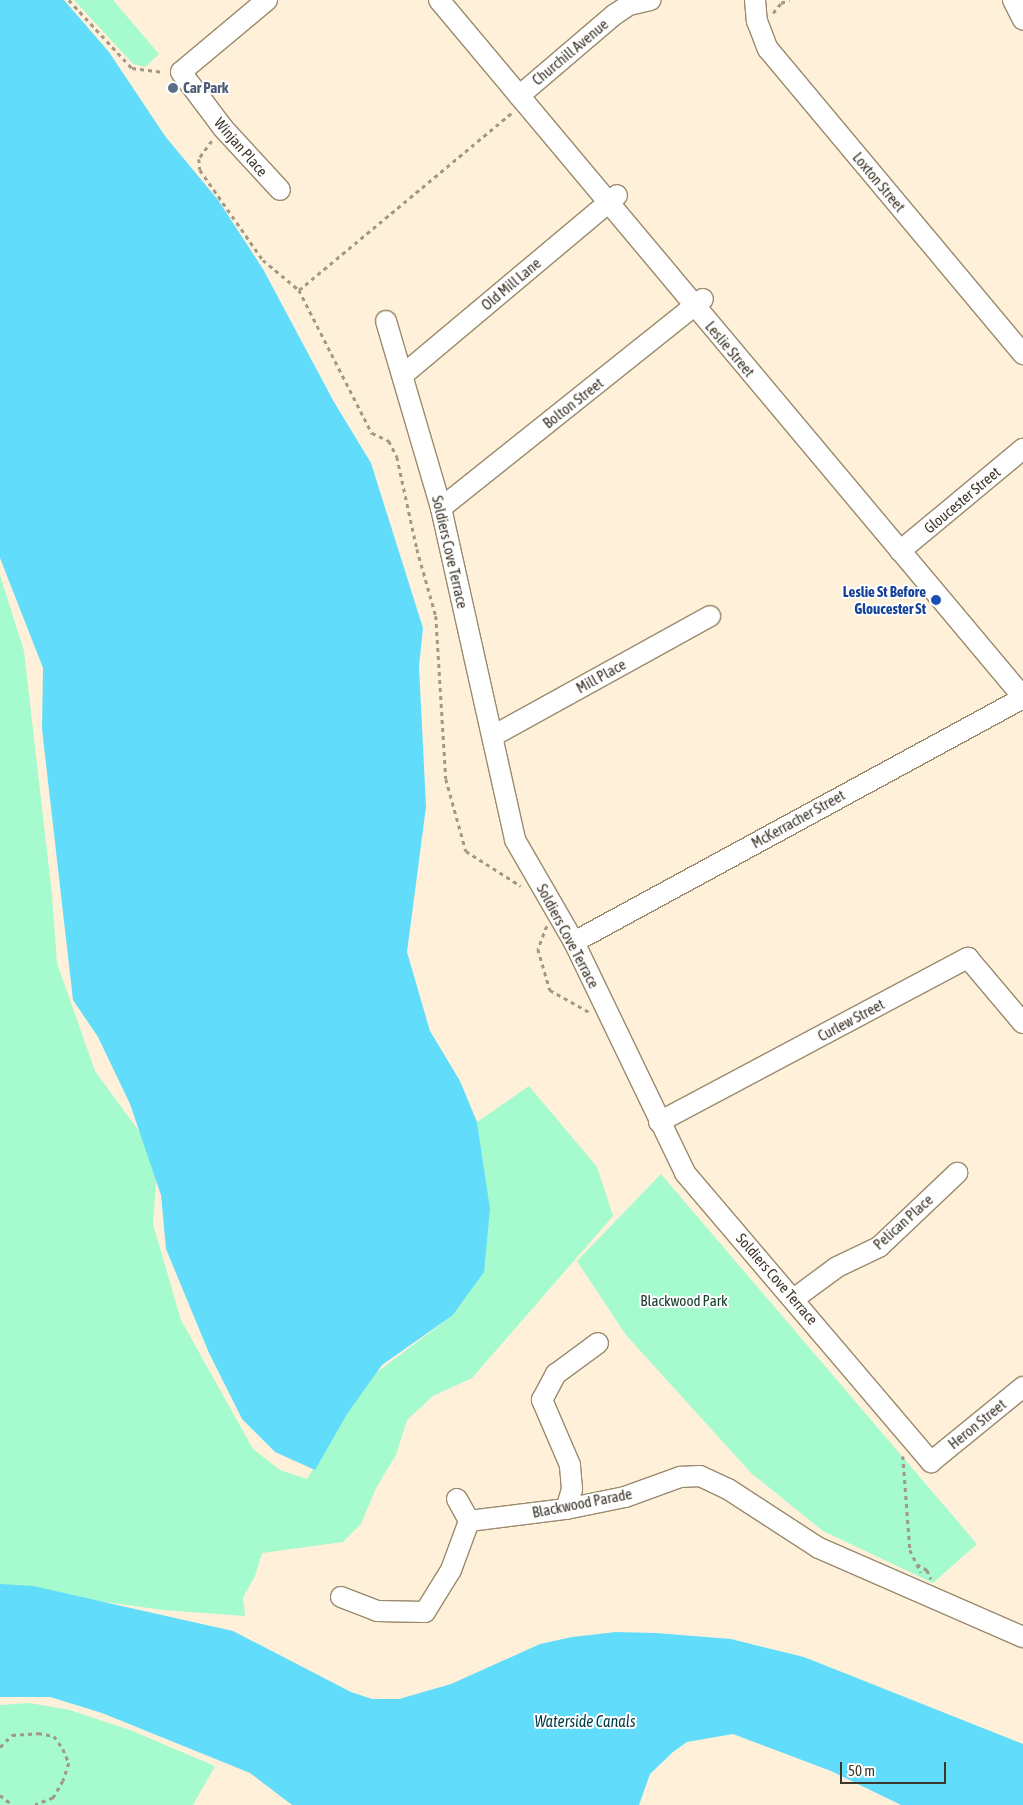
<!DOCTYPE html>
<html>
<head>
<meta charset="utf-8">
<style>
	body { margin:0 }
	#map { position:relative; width:1023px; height:1805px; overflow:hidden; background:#fff1d9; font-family:"Asap Condensed",sans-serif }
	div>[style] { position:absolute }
	.green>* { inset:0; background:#a5face }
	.water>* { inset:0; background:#61ddfb }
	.path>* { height:2.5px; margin-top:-1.25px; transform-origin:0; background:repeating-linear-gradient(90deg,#a29886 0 4px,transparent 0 8px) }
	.roads { filter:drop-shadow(1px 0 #9a8a6e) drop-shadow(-1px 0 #9a8a6e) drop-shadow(0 1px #9a8a6e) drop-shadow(0 -1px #9a8a6e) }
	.minor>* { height:20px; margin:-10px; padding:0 10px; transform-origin:10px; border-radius:10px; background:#fff }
	.dots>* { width:14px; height:14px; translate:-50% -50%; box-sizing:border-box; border:2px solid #fff; border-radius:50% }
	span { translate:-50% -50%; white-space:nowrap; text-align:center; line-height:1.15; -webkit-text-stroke:4px #fff; paint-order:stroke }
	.street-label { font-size:15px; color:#3d372b }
	.service-label { font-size:15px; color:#4e5e75; font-weight:700 }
	.left { translate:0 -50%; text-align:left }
	.transit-label { font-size:15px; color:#164399; font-weight:700 }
	.right { translate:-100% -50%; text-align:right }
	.park-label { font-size:15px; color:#17412e }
	.water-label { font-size:16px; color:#003c48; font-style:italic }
	.scale { position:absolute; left:840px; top:1762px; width:106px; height:22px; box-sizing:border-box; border:2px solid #3d372b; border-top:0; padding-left:6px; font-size:15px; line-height:18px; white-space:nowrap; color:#3d372b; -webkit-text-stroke:4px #fff; paint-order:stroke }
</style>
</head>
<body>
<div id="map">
	<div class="green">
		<i style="clip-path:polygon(74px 0,113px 0,159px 54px,145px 67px,133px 64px)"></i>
		<i style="clip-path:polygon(0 575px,24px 651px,52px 895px,57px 963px,95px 1071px,158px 1157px,153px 1224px,181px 1320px,253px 1449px,280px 1470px,307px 1479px,368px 1379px,453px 1315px,474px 1286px,487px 1192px,477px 1122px,529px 1086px,597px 1167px,613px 1216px,472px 1378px,433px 1396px,407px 1420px,396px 1455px,376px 1488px,361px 1524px,343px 1542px,262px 1553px,255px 1576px,243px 1598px,245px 1616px,163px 1610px,0 1587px)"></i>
		<i style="clip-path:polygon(661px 1174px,977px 1544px,933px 1583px,823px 1531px,751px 1473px,626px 1335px,577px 1261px)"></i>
		<i style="clip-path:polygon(30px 1703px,70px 1710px,130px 1730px,215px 1766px,193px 1805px,0 1805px,0 1705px)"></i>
	</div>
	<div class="water">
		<i style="clip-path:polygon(0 0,64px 0,109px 52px,165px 136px,218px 200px,263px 269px,334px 402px,371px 463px,423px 628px,419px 666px,426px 807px,407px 952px,430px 1031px,460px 1081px,477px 1122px,490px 1209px,484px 1272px,453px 1315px,382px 1365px,347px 1414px,315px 1470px,275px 1452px,242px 1419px,209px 1353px,166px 1249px,161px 1195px,130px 1104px,98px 1037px,73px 1000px,42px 729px,43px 668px,0 558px)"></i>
		<i style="clip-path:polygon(0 1584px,33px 1586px,233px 1631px,351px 1692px,372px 1699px,399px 1699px,451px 1684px,540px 1644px,572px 1637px,616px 1632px,656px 1633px,731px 1639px,804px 1657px,1023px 1744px,1023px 1805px,901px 1805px,831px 1771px,733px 1734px,687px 1742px,673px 1752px,650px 1774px,639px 1805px,292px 1805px,250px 1773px,102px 1713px,50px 1697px,0 1697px)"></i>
	</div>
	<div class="path">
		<i style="left:69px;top:0;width:93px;rotate:47.2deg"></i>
		<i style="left:132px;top:68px;width:32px;rotate:7deg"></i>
		<i style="left:773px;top:13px;width:13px;rotate:-51deg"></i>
		<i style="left:781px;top:3px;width:9px;rotate:-21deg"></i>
		<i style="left:212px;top:141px;width:22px;rotate:126deg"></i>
		<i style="left:199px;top:159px;width:11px;rotate:85deg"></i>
		<i style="left:200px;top:170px;width:110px;rotate:55deg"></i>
		<i style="left:263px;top:260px;width:47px;rotate:39.8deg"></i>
		<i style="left:299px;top:290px;width:161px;rotate:63deg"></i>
		<i style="left:372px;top:433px;width:19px;rotate:25deg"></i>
		<i style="left:389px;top:441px;width:18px;rotate:63deg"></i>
		<i style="left:397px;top:457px;width:94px;rotate:77.7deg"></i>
		<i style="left:417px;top:549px;width:70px;rotate:74.2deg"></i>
		<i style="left:436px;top:616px;width:163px;rotate:86.5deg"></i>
		<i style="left:446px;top:779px;width:75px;rotate:74.5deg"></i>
		<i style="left:466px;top:851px;width:65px;rotate:32.5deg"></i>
		<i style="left:299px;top:290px;width:278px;rotate:-39.8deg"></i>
		<i style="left:547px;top:926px;width:25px;rotate:111deg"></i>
		<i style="left:538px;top:949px;width:43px;rotate:73.7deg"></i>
		<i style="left:550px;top:990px;width:45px;rotate:29.4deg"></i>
		<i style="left:903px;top:1456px;width:94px;rotate:85.7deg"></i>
		<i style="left:910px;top:1550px;width:25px;rotate:64deg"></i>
		<i style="left:917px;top:1564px;width:12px;rotate:31deg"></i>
		<i style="left:927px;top:1570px;width:10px;rotate:66deg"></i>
		<i style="left:0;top:1747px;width:17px;rotate:-45deg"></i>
		<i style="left:12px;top:1735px;width:26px;rotate:-4deg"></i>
		<i style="left:38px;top:1733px;width:16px;rotate:11deg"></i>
		<i style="left:54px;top:1736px;width:16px;rotate:55deg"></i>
		<i style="left:63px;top:1749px;width:15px;rotate:67deg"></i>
		<i style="left:69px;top:1763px;width:19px;rotate:108deg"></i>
		<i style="left:63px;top:1781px;width:20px;rotate:120deg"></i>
		<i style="left:53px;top:1798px;width:19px;rotate:159deg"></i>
		<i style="left:0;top:1795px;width:16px;rotate:38deg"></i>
	</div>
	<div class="roads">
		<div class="minor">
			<i style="left:267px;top:0;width:112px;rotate:140.1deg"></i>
			<i style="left:181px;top:72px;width:70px;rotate:53.1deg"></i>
			<i style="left:223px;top:128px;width:84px;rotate:47.4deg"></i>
			<i style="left:439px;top:0;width:909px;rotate:50.04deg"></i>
			<i style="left:755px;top:0;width:21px;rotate:85deg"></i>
			<i style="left:757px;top:21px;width:30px;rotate:69deg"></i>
			<i style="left:768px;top:49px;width:398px;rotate:50.1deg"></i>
			<i style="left:1013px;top:0;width:22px;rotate:63deg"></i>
			<i style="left:519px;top:96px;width:125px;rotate:-40.5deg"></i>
			<i style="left:614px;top:15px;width:18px;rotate:-34deg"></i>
			<i style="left:629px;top:5px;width:22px;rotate:-13deg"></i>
			<i style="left:386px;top:321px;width:195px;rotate:73.6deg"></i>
			<i style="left:441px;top:508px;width:340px;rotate:77.4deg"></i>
			<i style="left:515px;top:840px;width:118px;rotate:60deg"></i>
			<i style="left:574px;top:942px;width:256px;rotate:64.3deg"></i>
			<i style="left:685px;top:1173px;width:380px;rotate:49.6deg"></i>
			<i style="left:931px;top:1462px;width:119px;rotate:-39.2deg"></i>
			<i style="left:404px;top:374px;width:278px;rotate:-40deg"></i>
			<i style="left:441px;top:508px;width:335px;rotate:-38.6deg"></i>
			<i style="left:900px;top:551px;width:160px;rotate:-39.7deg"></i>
			<i style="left:493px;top:736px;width:248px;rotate:-28.9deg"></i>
			<i style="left:574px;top:942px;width:511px;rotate:-28.52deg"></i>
			<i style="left:659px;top:1122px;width:350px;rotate:-28deg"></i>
			<i style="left:968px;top:958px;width:85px;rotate:49.8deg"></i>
			<i style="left:795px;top:1298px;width:52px;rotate:-36.4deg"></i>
			<i style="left:837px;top:1267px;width:47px;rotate:-25.5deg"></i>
			<i style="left:879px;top:1247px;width:108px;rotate:-43.5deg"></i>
			<i style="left:457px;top:1499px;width:25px;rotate:61deg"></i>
			<i style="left:566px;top:1509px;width:21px;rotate:-73deg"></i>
			<i style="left:572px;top:1489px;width:24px;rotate:-95deg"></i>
			<i style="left:570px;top:1465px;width:71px;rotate:-113.3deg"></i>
			<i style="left:542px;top:1400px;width:30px;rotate:-62deg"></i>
			<i style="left:556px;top:1374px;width:52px;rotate:-36.4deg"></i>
			<i style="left:341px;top:1597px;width:39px;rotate:21deg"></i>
			<i style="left:377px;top:1611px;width:48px;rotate:1.2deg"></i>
			<i style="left:425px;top:1612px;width:49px;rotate:-58.2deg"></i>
			<i style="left:451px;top:1570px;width:52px;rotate:-69.8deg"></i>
			<i style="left:469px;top:1521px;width:98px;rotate:-7.1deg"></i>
			<i style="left:566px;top:1509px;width:60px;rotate:-11.5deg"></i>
			<i style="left:625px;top:1497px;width:59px;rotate:-20deg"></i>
			<i style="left:680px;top:1477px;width:20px;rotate:-3deg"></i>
			<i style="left:700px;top:1476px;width:31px;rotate:25deg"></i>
			<i style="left:728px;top:1489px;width:108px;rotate:33deg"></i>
			<i style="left:819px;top:1548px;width:223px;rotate:23.6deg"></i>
		</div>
	</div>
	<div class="dots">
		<i style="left:173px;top:88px;background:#5c6f8a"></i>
		<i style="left:936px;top:600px;background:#1a4fb4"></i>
	</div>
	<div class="street-label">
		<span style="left:570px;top:52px;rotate:-40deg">Churchill Avenue</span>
		<span style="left:241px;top:147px;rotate:49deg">Winjan Place</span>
		<span style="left:879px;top:182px;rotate:50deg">Loxton Street</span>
		<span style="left:511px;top:284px;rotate:-40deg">Old Mill Lane</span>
		<span style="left:730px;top:349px;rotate:50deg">Leslie Street</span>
		<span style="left:573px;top:403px;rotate:-38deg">Bolton Street</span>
		<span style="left:962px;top:500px;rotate:-40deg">Gloucester Street</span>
		<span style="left:450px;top:552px;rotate:77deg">Soldiers Cove Terrace</span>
		<span style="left:601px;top:676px;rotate:-29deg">Mill Place</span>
		<span style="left:798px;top:819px;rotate:-29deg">McKerracher Street</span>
		<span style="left:568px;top:936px;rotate:62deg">Soldiers Cove Terrace</span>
		<span style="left:851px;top:1020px;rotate:-28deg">Curlew Street</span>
		<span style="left:903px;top:1222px;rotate:-42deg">Pelican Place</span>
		<span style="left:777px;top:1279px;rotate:49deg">Soldiers Cove Terrace</span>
		<span style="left:977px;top:1424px;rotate:-39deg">Heron Street</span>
		<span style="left:582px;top:1503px;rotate:-11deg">Blackwood Parade</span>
	</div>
	<div class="service-label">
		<span class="left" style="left:183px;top:88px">Car Park</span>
	</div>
	<div class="transit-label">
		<span class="right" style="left:926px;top:600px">Leslie St Before<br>Gloucester St</span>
	</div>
	<div class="park-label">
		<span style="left:684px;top:1301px">Blackwood Park</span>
	</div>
	<div class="water-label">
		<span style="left:585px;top:1721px">Waterside Canals</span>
	</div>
	<div class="scale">50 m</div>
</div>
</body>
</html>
